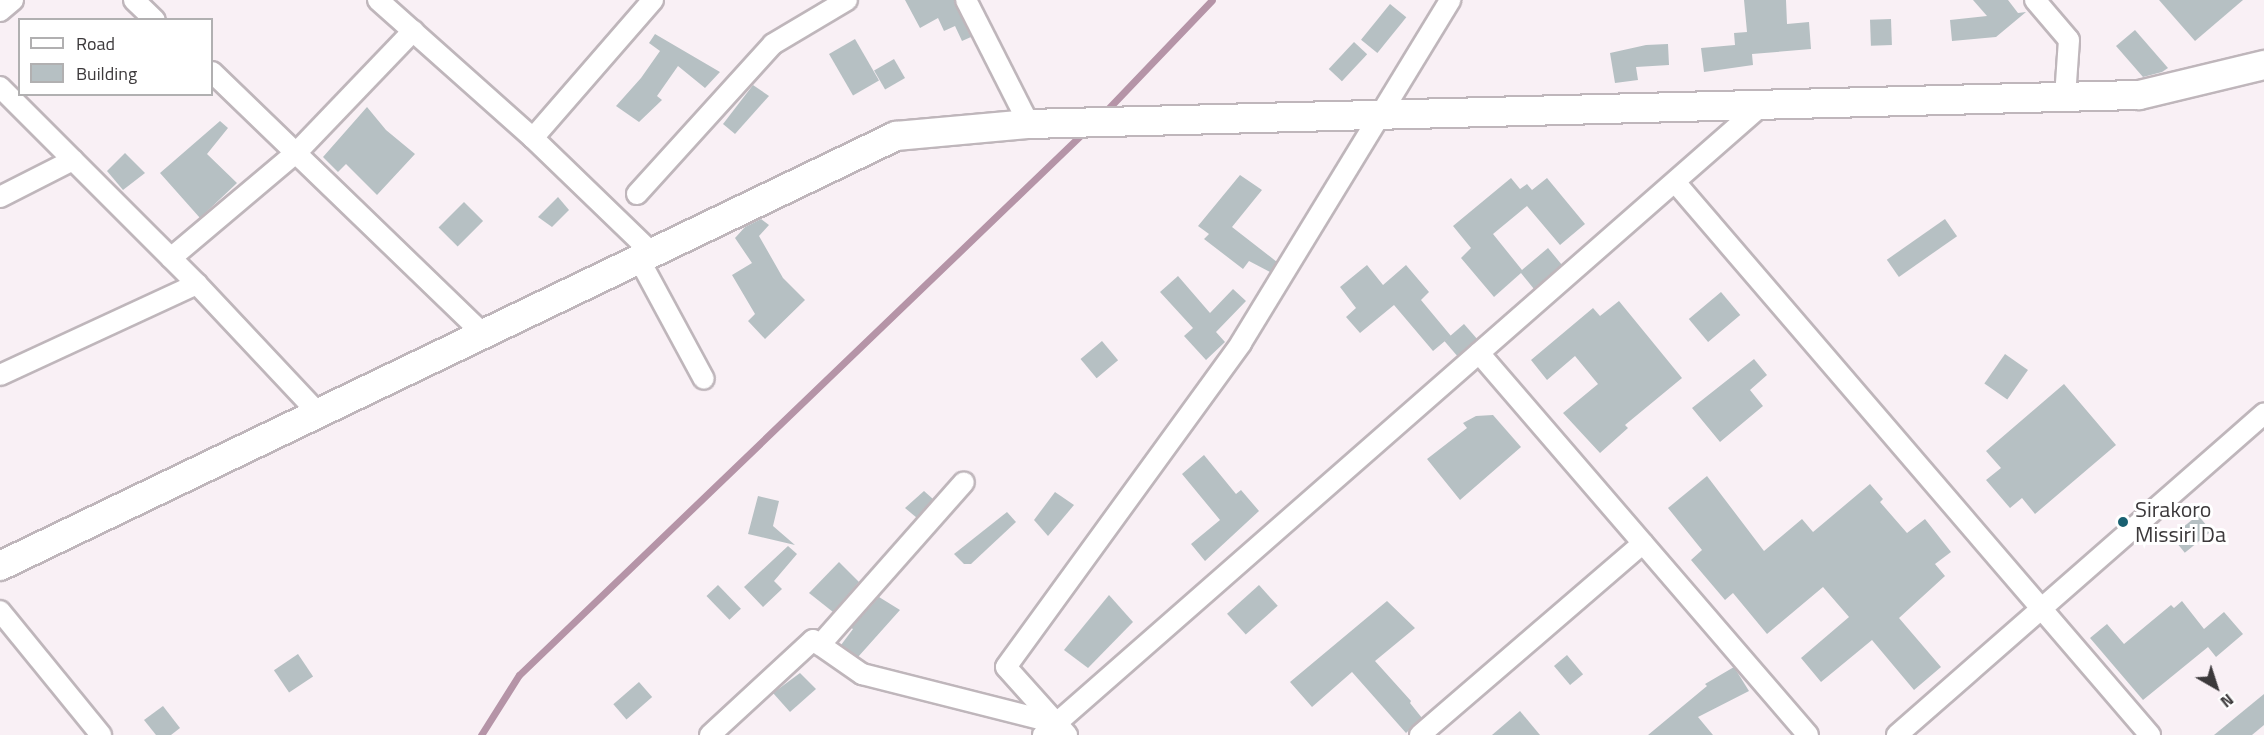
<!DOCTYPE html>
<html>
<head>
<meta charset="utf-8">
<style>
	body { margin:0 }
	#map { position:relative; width:2264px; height:735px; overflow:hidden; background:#f9f0f5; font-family:"Titillium Web",sans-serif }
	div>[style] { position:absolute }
	.stream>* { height:7px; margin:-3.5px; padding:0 3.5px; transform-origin:3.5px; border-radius:3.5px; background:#b594a7 }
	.building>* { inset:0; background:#b6c0c3; transform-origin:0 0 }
	.roads { filter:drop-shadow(2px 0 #bfb6bb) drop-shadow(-2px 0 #bfb6bb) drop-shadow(0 2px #bfb6bb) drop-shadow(0 -2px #bfb6bb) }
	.street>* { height:20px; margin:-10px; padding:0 10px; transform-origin:10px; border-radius:10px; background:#fff }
	.secondary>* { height:28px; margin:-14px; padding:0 14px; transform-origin:14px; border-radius:14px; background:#fff }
	.dots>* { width:16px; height:16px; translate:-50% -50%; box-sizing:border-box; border:3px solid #fff; border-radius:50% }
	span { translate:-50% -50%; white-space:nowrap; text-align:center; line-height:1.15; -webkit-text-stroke:6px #fff; paint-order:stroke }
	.poi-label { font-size:22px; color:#3c393b }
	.left { translate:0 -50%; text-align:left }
	.legend { position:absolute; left:18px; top:18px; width:195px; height:78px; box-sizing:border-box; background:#fff; border:2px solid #b1b0b1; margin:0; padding:8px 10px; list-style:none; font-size:18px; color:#3c393b }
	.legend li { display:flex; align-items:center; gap:12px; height:30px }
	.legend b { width:30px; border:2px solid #b1b0b1 }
	.north { position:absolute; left:2186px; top:657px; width:60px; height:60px; -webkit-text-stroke:4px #fff; paint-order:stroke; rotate:141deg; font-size:16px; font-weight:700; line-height:24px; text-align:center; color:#3c393b }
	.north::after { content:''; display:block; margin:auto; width:21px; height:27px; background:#3c393b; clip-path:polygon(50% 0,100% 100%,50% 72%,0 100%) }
</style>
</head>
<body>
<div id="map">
	<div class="stream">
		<i style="left:1104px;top:113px;width:156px;rotate:-46.3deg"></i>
		<i style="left:481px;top:735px;width:71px;rotate:-57.7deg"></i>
		<i style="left:519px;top:675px;width:785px;rotate:-43.86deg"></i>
	</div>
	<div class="building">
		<i style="clip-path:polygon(905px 0,954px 0,971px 37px,962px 41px,955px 26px,944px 31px,938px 18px,920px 28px)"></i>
		<i style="clip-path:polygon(1744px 0,1786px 0,1787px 24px,1809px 22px,1811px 49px,1752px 54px,1753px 65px,1704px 72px,1701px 48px,1735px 45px,1734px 33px,1747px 32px)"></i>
		<i style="clip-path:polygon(1973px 0,2008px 0,2018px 13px,2026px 12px,1996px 37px,1952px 41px,1950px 20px,1987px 16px)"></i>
		<i style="clip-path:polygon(2159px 0,2243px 0,2195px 41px)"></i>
		<i style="left:1390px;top:4px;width:21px;height:46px;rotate:39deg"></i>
		<i style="left:1891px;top:19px;width:26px;height:21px;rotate:88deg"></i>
		<i style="clip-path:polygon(2135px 30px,2168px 68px,2162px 72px,2143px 77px,2116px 46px)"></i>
		<i style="clip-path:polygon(655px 34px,720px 72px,705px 88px,678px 66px,657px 96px,662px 100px,639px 122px,616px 106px,641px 78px,660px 51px,649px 43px)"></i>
		<i style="left:855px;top:39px;width:48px;height:30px;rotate:60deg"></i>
		<i style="left:1354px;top:42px;width:18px;height:37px;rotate:43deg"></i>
		<i style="clip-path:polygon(1668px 44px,1669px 65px,1636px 67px,1638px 80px,1615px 83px,1610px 53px,1646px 45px)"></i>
		<i style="left:894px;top:59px;width:22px;height:23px;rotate:60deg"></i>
		<i style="clip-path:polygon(753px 85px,769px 96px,735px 134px,723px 124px)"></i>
		<i style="clip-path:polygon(367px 107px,386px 130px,415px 154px,377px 195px,346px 164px,338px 172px,323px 157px)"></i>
		<i style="clip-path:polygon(220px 121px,228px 128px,207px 154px,237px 183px,200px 218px,160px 173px)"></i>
		<i style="clip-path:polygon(125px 153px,145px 173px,123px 190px,107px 171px)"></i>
		<i style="clip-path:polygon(1240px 175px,1262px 190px,1232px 227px,1277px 262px,1270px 272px,1249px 261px,1243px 269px,1204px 239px,1209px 234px,1198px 226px)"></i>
		<i style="clip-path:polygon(1511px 178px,1520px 189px,1527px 184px,1532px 190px,1547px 178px,1585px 224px,1560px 245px,1527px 206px,1493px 234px,1522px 270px,1548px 248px,1562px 265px,1534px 289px,1521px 273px,1494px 297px,1461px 258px,1471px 248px,1453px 226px)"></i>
		<i style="clip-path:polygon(558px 197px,569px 210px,552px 227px,538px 217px)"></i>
		<i style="left:464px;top:202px;width:27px;height:36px;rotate:45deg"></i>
		<i style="clip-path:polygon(761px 219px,769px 225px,759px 236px,783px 278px,805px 300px,765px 339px,748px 321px,755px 314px,732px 275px,752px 263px,735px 238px,745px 227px)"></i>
		<i style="left:1945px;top:219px;width:21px;height:71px;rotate:55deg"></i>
		<i style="clip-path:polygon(1367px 265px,1383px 285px,1406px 265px,1429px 292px,1421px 300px,1451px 336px,1433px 351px,1394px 305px,1360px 333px,1346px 317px,1356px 308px,1340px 287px)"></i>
		<i style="clip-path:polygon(1178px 276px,1210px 313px,1233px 289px,1246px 301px,1216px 332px,1225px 342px,1206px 360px,1184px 336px,1193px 328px,1160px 292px)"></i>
		<i style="left:1721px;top:292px;width:30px;height:42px;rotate:50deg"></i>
		<i style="clip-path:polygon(1619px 301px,1682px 378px,1625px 425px,1628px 428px,1600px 453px,1563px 413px,1598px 384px,1575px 356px,1547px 380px,1531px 360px,1593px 308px,1600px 316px)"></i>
		<i style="left:1464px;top:324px;width:20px;height:26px;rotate:49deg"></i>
		<i style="left:1102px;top:341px;width:25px;height:28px;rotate:50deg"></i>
		<i style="left:2005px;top:354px;width:28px;height:36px;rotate:35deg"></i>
		<i style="clip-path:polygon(1754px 359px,1767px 375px,1750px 390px,1763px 406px,1720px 442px,1692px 408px)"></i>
		<i style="clip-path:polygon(2064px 384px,2116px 445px,2035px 514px,2022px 498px,2010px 508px,1986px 480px,2001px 468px,1986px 451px)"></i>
		<i style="clip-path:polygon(1493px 415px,1521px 447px,1460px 500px,1427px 459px,1467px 428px,1463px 423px,1476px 416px)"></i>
		<i style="clip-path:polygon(1204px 455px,1236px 494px,1241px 490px,1259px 511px,1205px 561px,1191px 544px,1220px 520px,1182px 474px)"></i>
		<i style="clip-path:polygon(1707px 476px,1764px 551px,1802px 519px,1813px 532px,1870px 484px,1883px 499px,1880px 502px,1907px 533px,1925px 519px,1951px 552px,1935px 564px,1945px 576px,1899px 618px,1941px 667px,1914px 690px,1872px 640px,1821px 682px,1801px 658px,1849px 617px,1823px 587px,1767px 634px,1733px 593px,1725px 600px,1691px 560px,1702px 550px,1668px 508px)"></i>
		<i style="clip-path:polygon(924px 491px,933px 499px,917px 518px,905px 508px)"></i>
		<i style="clip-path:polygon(1055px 492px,1074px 505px,1048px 536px,1034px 520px)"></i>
		<i style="clip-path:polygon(758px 496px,779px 501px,773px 526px,795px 545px,748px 534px)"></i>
		<i style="clip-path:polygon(1007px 512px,1016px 522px,971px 564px,964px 564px,954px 554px)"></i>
		<i style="left:2198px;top:515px;width:21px;height:34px;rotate:51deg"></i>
		<i style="clip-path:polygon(788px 546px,797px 554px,774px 581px,782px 589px,763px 607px,744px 587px)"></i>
		<i style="clip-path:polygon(839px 562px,859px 582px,833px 612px,809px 593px)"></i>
		<i style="left:718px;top:585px;width:33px;height:16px;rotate:46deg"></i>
		<i style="left:1259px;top:585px;width:28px;height:43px;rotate:48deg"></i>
		<i style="clip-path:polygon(1109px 595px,1133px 622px,1088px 668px,1064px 650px)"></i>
		<i style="clip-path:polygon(879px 597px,900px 610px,858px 657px,841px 645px,853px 629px,851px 628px)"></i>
		<i style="clip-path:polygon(1387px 601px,1415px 628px,1375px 661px,1411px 701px,1410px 703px,1422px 718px,1406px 733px,1352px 672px,1312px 707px,1290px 682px)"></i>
		<i style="clip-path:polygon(2182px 601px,2204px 629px,2224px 612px,2243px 634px,2216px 657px,2208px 647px,2143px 700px,2090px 638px,2107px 624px,2124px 644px,2171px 605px,2174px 608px)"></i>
		<i style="left:298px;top:654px;width:27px;height:29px;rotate:56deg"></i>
		<i style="left:1567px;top:655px;width:25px;height:17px;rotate:50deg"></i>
		<i style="clip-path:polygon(1734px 667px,1749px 691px,1698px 717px,1713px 735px,1648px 735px,1707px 686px,1705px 684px)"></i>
		<i style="clip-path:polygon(800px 673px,816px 689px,790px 712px,773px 693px)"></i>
		<i style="left:639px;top:682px;width:20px;height:34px;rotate:49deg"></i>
		<i style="clip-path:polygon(2264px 694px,2264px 725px,2252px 735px,2214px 735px)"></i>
		<i style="clip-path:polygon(163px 706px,180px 728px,171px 735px,156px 735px,144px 720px)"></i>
		<i style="clip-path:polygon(1520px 711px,1540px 735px,1492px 735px)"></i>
	</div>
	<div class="roads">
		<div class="street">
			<i style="left:134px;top:0;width:29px;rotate:44deg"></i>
			<i style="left:378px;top:0;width:208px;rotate:41.7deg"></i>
			<i style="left:533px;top:138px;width:165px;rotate:44deg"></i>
			<i style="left:966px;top:0;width:139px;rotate:63.1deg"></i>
			<i style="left:2035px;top:0;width:52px;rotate:49.6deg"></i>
			<i style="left:2069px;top:40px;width:57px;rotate:94deg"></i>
			<i style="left:0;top:11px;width:17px;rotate:-40deg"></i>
			<i style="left:212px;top:72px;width:377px;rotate:44deg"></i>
			<i style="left:0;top:87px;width:279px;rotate:45deg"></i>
			<i style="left:197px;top:284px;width:177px;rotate:46.8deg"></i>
			<i style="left:533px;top:138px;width:183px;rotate:-49deg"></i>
			<i style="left:1675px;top:182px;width:729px;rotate:49.34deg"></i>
			<i style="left:637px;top:194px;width:202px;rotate:-47.8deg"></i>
			<i style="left:773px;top:44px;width:86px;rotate:-30.7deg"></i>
			<i style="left:0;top:197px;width:82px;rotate:-26.9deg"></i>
			<i style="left:171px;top:258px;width:165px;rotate:-40.1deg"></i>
			<i style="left:297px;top:152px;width:168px;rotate:-46.2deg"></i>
			<i style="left:639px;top:259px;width:136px;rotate:61.6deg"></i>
			<i style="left:1479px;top:353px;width:504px;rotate:49.26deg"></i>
			<i style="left:0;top:375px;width:217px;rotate:-24.8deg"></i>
			<i style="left:0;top:611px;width:160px;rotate:50.8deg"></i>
			<i style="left:820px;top:645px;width:217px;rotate:-48.5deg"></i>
			<i style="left:710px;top:735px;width:140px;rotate:-42.7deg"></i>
			<i style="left:813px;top:640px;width:60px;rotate:34.8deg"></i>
			<i style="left:862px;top:674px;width:200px;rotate:14.2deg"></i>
			<i style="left:1043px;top:735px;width:956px;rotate:-41.23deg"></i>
			<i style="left:1067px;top:735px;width:91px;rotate:-131.9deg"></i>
			<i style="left:1006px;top:667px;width:400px;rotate:-54deg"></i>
			<i style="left:1241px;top:343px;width:402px;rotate:-58.6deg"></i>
			<i style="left:1420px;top:735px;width:294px;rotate:-40.7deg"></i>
			<i style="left:1897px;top:735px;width:488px;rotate:-41.2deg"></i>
		</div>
		<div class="secondary">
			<i style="left:0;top:566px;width:994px;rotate:-25.64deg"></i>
			<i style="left:896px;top:136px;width:134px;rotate:-5.2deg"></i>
			<i style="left:1029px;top:124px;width:1110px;rotate:-1.5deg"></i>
			<i style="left:2139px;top:95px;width:129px;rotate:-13.5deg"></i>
		</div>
	</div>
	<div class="dots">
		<i style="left:2123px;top:522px;background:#196071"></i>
	</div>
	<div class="poi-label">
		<span class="left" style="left:2135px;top:522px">Sirakoro<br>Missiri Da</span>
	</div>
	<ul class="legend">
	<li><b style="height:8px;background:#fff"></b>Road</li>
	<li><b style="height:16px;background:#b6c0c3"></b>Building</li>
	</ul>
	<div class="north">N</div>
</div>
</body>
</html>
